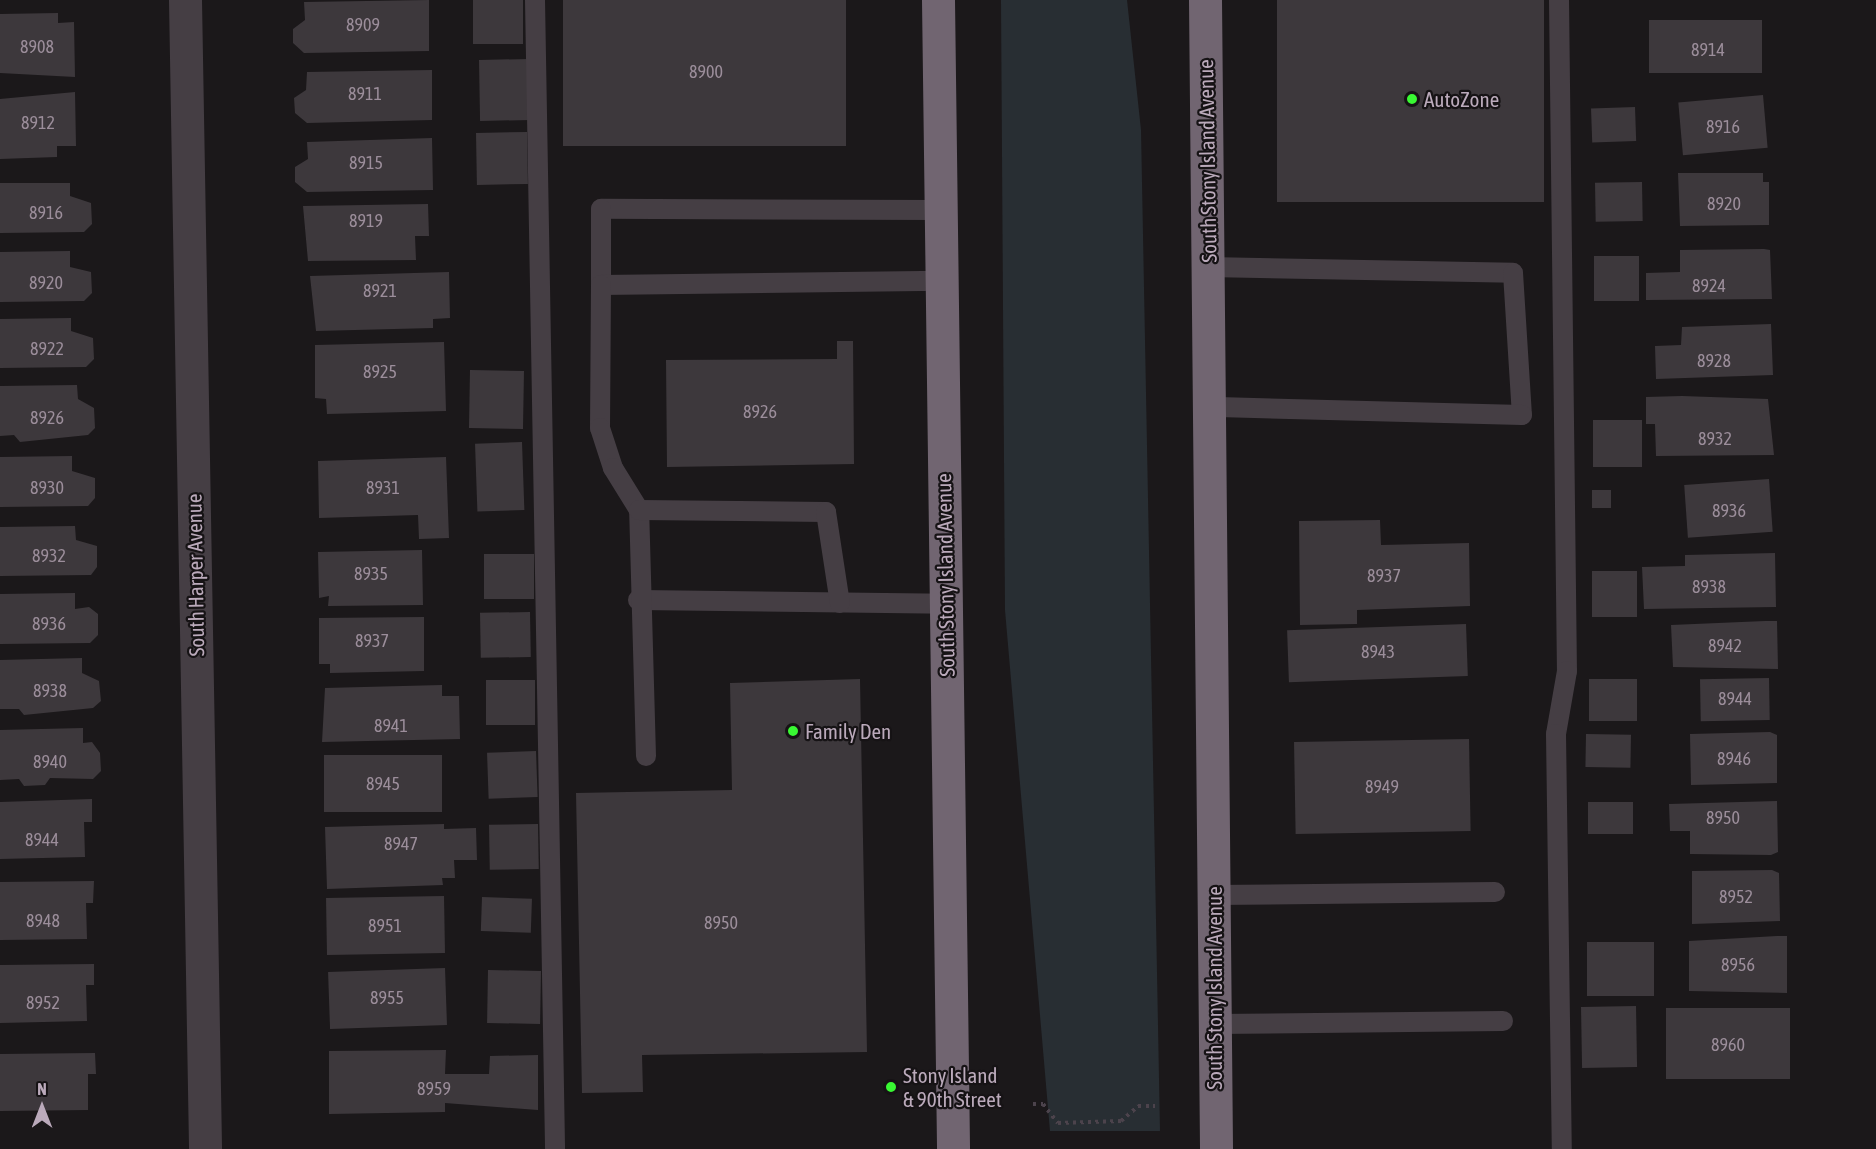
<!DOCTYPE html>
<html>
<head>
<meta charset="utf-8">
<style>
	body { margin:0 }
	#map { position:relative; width:1876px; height:1149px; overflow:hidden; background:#1b181a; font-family:"Asap Condensed",sans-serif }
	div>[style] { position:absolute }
	.green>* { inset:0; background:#282e33 }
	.building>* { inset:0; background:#3d383c; transform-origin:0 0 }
	.path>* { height:4px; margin-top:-2px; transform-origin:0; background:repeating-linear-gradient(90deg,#4c434c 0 3px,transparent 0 7.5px) }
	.lane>* { height:20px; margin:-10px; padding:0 10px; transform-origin:10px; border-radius:10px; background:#453e44 }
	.street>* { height:33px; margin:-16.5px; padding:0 16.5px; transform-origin:16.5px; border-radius:16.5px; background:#453e44 }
	.highway>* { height:33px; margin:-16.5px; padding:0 16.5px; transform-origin:16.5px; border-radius:16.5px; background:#716571 }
	.dots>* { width:16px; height:16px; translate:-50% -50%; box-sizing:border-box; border:3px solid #161315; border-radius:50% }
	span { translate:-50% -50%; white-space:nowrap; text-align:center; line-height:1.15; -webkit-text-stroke:4.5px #161315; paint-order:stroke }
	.number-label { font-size:18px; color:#9c8e9b }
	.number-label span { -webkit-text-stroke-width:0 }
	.poi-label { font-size:21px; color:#bab }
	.left { translate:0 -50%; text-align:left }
	.street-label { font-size:21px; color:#bab }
	.north { position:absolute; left:12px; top:1077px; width:60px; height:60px; -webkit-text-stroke:4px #161315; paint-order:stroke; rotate:0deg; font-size:16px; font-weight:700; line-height:24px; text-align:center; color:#bab }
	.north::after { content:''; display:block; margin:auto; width:21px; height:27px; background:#bab; clip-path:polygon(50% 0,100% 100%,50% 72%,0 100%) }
</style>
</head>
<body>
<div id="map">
	<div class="green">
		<i style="clip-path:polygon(1001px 0,1127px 0,1141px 130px,1160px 1131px,1050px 1131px,1005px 610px)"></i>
	</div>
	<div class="building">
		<i style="clip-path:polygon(429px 0,429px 51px,304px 53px,293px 43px,293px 29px,305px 20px,304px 2px)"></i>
		<i style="left:473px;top:0;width:50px;height:44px"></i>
		<i style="left:563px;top:0;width:283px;height:146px"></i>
		<i style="left:1277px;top:0;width:267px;height:202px"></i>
		<i style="clip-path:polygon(58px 13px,58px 23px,74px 22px,75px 77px,0 73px,0 14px)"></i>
		<i style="left:1649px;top:20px;width:113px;height:53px"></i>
		<i style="left:530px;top:59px;width:61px;height:51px;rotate:89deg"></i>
		<i style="clip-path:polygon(432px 70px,432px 120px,307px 123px,295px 113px,294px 98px,306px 90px,307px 72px)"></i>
		<i style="clip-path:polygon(75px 92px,76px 146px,57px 146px,57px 157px,0 159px,0 99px)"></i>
		<i style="left:1763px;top:95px;width:53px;height:85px;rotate:85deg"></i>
		<i style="left:1635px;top:107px;width:34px;height:44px;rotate:88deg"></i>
		<i style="left:527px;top:132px;width:52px;height:51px;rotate:89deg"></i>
		<i style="clip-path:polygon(432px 138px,433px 190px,307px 192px,295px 182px,295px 167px,308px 159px,307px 142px)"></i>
		<i style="clip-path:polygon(1678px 173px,1763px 173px,1763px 182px,1769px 182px,1769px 225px,1680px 226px)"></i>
		<i style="left:1642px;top:182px;width:39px;height:47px;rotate:89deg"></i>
		<i style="clip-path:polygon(0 183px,70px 183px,70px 196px,91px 203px,92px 224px,84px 232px,0 233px)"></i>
		<i style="clip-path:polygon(428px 204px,429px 236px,415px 236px,416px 260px,308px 261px,303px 206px)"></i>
		<i style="clip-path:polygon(1764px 249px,1770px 250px,1772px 299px,1646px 300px,1646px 273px,1680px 272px,1680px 250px)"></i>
		<i style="clip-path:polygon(70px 251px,70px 267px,91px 272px,92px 293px,84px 301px,0 302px,0 252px)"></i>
		<i style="left:1594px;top:256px;width:45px;height:45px"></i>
		<i style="clip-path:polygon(449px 272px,450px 318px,433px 319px,433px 328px,316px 331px,310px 276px)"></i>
		<i style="clip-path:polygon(71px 318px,71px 331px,93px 338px,94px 359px,86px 367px,0 368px,0 319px)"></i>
		<i style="clip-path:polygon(1771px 324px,1773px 375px,1656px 379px,1655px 346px,1681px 345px,1682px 327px)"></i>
		<i style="clip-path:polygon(837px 341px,853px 341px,854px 464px,667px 467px,666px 360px,837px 359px)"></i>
		<i style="clip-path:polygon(444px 342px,446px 411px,327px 414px,326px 399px,315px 398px,315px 345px)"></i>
		<i style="left:470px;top:370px;width:54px;height:58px;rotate:1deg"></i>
		<i style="clip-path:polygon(77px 385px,78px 399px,94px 408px,95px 428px,88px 435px,20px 442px,14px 435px,0 436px,0 386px)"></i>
		<i style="clip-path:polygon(1682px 396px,1768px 399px,1774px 455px,1656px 456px,1655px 424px,1646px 424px,1646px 397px)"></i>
		<i style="left:1593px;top:420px;width:49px;height:47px"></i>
		<i style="left:522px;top:442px;width:68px;height:47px;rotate:88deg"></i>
		<i style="clip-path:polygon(72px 456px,72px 471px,95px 478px,95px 498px,88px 506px,0 507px,0 457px)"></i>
		<i style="clip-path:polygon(446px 457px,449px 538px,419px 539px,418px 515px,319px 518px,318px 461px)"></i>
		<i style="left:1769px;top:479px;width:53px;height:85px;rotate:86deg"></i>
		<i style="left:1611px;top:490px;width:18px;height:19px;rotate:90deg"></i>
		<i style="clip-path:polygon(1380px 520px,1381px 545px,1469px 543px,1470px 606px,1357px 610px,1357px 624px,1300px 625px,1299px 521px)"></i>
		<i style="clip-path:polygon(75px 526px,76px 540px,97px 546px,97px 567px,91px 575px,0 576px,0 527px)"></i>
		<i style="clip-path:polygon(422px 550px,423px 605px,328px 606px,329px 596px,319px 598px,318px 552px)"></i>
		<i style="clip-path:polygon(1775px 553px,1776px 607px,1644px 609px,1642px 567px,1685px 566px,1685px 555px)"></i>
		<i style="left:534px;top:554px;width:45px;height:50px;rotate:90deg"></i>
		<i style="left:1592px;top:571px;width:45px;height:46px"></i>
		<i style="clip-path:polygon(75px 593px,75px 609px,89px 607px,98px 614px,98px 635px,90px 643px,0 644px,0 594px)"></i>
		<i style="left:530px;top:612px;width:45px;height:50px;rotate:89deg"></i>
		<i style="clip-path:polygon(424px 617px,424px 671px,330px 673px,330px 664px,319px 664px,319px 618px)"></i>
		<i style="clip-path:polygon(1765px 621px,1777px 621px,1778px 669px,1673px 667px,1671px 625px)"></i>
		<i style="left:1466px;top:624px;width:52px;height:179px;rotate:88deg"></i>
		<i style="clip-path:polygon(82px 658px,82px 673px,99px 681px,101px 701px,93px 708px,24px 715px,19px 709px,0 709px,0 660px)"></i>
		<i style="left:1769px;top:678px;width:42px;height:69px;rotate:89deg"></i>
		<i style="clip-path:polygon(860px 679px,867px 1052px,642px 1055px,643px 1092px,582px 1093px,576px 793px,732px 790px,730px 683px)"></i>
		<i style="left:1637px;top:679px;width:42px;height:48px;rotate:90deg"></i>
		<i style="left:535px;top:680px;width:45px;height:49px;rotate:90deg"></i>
		<i style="clip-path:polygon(442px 685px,442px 696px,459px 696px,460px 739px,322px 742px,325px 688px)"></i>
		<i style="clip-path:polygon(83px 728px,83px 743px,92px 742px,100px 753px,101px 771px,93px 779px,50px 778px,45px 785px,24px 786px,19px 779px,0 780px,0 730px)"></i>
		<i style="clip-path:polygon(1770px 732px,1777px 735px,1777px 783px,1691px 785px,1690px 734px)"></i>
		<i style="left:1586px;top:734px;width:45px;height:33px;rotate:1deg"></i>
		<i style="left:1469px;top:739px;width:92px;height:175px;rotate:89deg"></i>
		<i style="left:536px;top:751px;width:46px;height:49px;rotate:88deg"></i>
		<i style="left:442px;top:755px;width:57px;height:118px;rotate:90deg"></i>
		<i style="clip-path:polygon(92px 799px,92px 822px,84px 822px,85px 857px,0 859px,0 802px)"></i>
		<i style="clip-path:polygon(1777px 801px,1778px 852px,1771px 855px,1690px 854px,1690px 831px,1670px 831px,1669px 804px)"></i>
		<i style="left:1588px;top:802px;width:45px;height:32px"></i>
		<i style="clip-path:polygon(444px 824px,444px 829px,476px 828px,477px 860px,454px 860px,455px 878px,442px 878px,443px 885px,327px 889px,325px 827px)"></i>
		<i style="left:538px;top:824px;width:45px;height:49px;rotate:89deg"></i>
		<i style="clip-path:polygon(1772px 870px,1779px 873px,1780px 921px,1692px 924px,1692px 871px)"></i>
		<i style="clip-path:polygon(94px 881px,93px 903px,86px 903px,87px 939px,0 940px,0 882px)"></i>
		<i style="left:444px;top:896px;width:57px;height:118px;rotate:89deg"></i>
		<i style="left:482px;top:897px;width:50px;height:34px;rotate:2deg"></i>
		<i style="clip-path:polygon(1777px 936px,1787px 936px,1787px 993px,1689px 991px,1689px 941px)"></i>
		<i style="left:1587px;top:942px;width:67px;height:54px"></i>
		<i style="clip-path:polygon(94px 964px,94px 985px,86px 985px,87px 1021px,0 1023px,0 965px)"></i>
		<i style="left:445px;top:968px;width:57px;height:117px;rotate:88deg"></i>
		<i style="left:488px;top:970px;width:53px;height:53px;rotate:1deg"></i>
		<i style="left:1636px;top:1006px;width:61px;height:55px;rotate:89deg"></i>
		<i style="left:1790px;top:1008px;width:71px;height:124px;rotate:90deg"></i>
		<i style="clip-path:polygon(446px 1050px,445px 1074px,489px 1074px,490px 1056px,538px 1055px,538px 1110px,445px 1103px,445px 1112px,329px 1114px,329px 1051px)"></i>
		<i style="clip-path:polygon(95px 1053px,96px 1074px,88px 1074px,88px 1110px,0 1111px,0 1054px)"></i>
	</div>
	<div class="path">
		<i style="left:1033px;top:1104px;width:10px"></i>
		<i style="left:1043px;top:1104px;width:24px;rotate:52deg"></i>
		<i style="left:1058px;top:1123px;width:63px;rotate:-1.8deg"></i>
		<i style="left:1121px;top:1121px;width:23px;rotate:-41deg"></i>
		<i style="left:1138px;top:1106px;width:17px"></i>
	</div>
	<div class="lane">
		<i style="left:535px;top:0;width:1149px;rotate:89deg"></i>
		<i style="left:1559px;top:0;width:671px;rotate:89.32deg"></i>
		<i style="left:1567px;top:671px;width:64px;rotate:99.9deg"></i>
		<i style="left:1556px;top:734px;width:415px;rotate:89.2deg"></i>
		<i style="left:940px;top:210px;width:339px;rotate:-179.8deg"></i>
		<i style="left:601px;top:209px;width:76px;rotate:90deg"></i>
		<i style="left:601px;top:285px;width:341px;rotate:-0.7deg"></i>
		<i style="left:1208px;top:267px;width:305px;rotate:1.1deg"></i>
		<i style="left:1513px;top:273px;width:142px;rotate:86.4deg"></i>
		<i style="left:1522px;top:415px;width:313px;rotate:-178.5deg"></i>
		<i style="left:601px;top:285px;width:143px;rotate:90.4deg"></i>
		<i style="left:600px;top:428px;width:42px;rotate:72deg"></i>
		<i style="left:613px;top:468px;width:49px;rotate:58.2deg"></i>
		<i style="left:638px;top:600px;width:308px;rotate:0.7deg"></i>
		<i style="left:646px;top:756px;width:246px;rotate:-91.6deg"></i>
		<i style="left:639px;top:510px;width:187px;rotate:0.6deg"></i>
		<i style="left:826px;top:512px;width:92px;rotate:81.3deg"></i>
		<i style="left:1214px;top:895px;width:281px;rotate:-0.6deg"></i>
		<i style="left:1215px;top:1024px;width:288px;rotate:-0.6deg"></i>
	</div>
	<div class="street">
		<i style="left:185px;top:0;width:1149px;rotate:89deg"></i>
	</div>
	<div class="highway">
		<i style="left:938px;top:0;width:1149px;rotate:89.25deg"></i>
		<i style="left:1205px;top:0;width:1149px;rotate:89.45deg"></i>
	</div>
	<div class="dots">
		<i style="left:1412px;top:99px;background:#39f833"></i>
		<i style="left:793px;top:731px;background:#39f833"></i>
		<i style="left:891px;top:1087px;background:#39f833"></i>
	</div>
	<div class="number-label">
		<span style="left:363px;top:25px">8909</span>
		<span style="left:37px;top:47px">8908</span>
		<span style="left:1708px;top:50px">8914</span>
		<span style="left:706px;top:72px">8900</span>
		<span style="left:365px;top:94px">8911</span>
		<span style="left:38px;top:123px">8912</span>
		<span style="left:1723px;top:127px">8916</span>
		<span style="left:366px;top:163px">8915</span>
		<span style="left:1724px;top:204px">8920</span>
		<span style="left:46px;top:213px">8916</span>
		<span style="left:366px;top:221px">8919</span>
		<span style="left:46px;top:283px">8920</span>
		<span style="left:1709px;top:286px">8924</span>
		<span style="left:380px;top:291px">8921</span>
		<span style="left:47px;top:349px">8922</span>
		<span style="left:1714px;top:361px">8928</span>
		<span style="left:380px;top:372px">8925</span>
		<span style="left:760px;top:412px">8926</span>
		<span style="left:47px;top:418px">8926</span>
		<span style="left:1715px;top:439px">8932</span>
		<span style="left:47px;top:488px">8930</span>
		<span style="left:383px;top:488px">8931</span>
		<span style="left:1729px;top:511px">8936</span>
		<span style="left:49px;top:556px">8932</span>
		<span style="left:371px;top:574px">8935</span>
		<span style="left:1384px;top:576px">8937</span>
		<span style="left:1709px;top:587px">8938</span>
		<span style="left:49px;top:624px">8936</span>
		<span style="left:372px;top:641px">8937</span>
		<span style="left:1725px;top:646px">8942</span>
		<span style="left:1378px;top:652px">8943</span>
		<span style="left:50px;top:691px">8938</span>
		<span style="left:1735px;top:699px">8944</span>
		<span style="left:391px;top:726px">8941</span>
		<span style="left:1734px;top:759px">8946</span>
		<span style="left:50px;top:762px">8940</span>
		<span style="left:383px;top:784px">8945</span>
		<span style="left:1382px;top:787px">8949</span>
		<span style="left:1723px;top:818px">8950</span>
		<span style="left:42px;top:840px">8944</span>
		<span style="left:401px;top:844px">8947</span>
		<span style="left:1736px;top:897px">8952</span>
		<span style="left:43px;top:921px">8948</span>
		<span style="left:721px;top:923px">8950</span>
		<span style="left:385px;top:926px">8951</span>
		<span style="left:1738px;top:965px">8956</span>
		<span style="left:387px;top:998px">8955</span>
		<span style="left:43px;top:1003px">8952</span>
		<span style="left:1728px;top:1045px">8960</span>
		<span style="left:434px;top:1089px">8959</span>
	</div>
	<div class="poi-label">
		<span class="left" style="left:1424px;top:99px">AutoZone</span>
		<span class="left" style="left:805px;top:731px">Family Den</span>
		<span class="left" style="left:903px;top:1087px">Stony Island<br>&amp; 90th Street</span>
	</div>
	<div class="street-label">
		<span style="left:1207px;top:161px;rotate:-91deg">South Stony Island Avenue</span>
		<span style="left:195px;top:575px;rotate:-91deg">South Harper Avenue</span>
		<span style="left:945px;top:575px;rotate:-91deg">South Stony Island Avenue</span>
		<span style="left:1214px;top:988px;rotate:-90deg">South Stony Island Avenue</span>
	</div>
	<div class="north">N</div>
</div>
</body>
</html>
